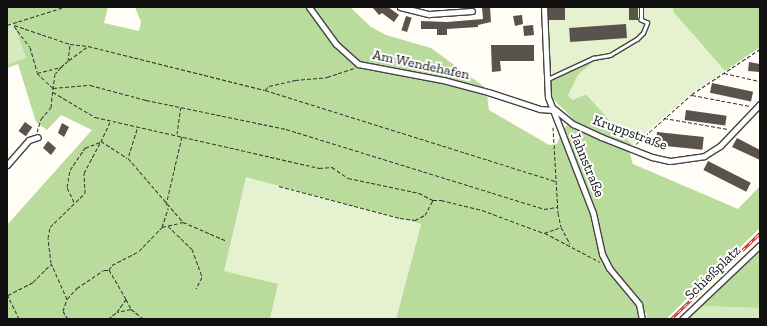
<!DOCTYPE html>
<html>
<head>
<meta charset="utf-8">
<style>
	body { margin:0 }
	#map { position:relative; width:767px; height:326px; overflow:hidden; background:#fffdf5; font-family:"Zilla Slab",serif }
	div>[style] { position:absolute }
	.green>* { inset:0; background:#d5ebbd }
	.forest>* { inset:0; background:#b9dc9c }
	.pitch>* { inset:0; background:#e6f2cf }
	.building>* { inset:0; background:#5a524d; transform-origin:0 0 }
	.path>* { height:1px; margin-top:-0.5px; transform-origin:0; background:repeating-linear-gradient(90deg,#333 0 4px,transparent 0 6px) }
	.roads { filter:drop-shadow(1px 0 #444) drop-shadow(-1px 0 #444) drop-shadow(0 1px #444) drop-shadow(0 -1px #444) }
	.lane>* { height:2.5px; margin:-1.25px; padding:0 1.25px; transform-origin:1.25px; border-radius:1.25px; background:#fff }
	.street>* { height:5px; margin:-2.5px; padding:0 2.5px; transform-origin:2.5px; border-radius:2.5px; background:#fff }
	.rail>* { height:3px; margin-top:-1.5px; transform-origin:0; background:repeating-linear-gradient(90deg,#fff 0 4.5px,#c4262e 0 9px); box-sizing:border-box; border-block:1px solid #c4262e }
	span { translate:-50% -50%; white-space:nowrap; text-align:center; line-height:1.15; -webkit-text-stroke:4px #fff; paint-order:stroke }
	.street-label { font-size:14px; color:#111 }
	.frame { position:absolute; inset:0; border:8px solid #111; pointer-events:none }
</style>
</head>
<body>
<div id="map">
	<div class="green">
		<i style="clip-path:polygon(13px 22px,26px 59px,7px 65px,7px 24px)"></i>
		<i style="clip-path:polygon(700px 306px,760px 308px,760px 319px,687px 319px)"></i>
	</div>
	<div class="forest">
		<i style="clip-path:polygon(7px 7px,108px 7px,104px 23px,139px 31px,141px 22px,135px 7px,350px 7px,371px 27px,386px 35px,431px 48px,486px 88px,489px 110px,549px 145px,557px 144px,563px 129px,573px 119px,553px 99px,549px 84px,553px 76px,589px 60px,591px 64px,578px 75px,572px 100px,586px 94px,632px 145px,628px 148px,633px 164px,738px 209px,760px 186px,760px 228px,666px 319px,647px 319px,646px 312px,640px 319px,396px 319px,421px 224px,377px 212px,279px 284px,270px 319px,7px 319px,7px 225px,92px 130px,61px 115px,47px 130px,36px 122px,18px 64px,7px 68px,7px 65px,26px 58px,13px 23px,7px 24px)"></i>
		<i style="clip-path:polygon(672px 7px,760px 7px,760px 47px,725px 71px,674px 13px)"></i>
		<i style="clip-path:polygon(760px 252px,760px 308px,700px 306px)"></i>
	</div>
	<div class="pitch">
		<i style="clip-path:polygon(546px 7px,672px 7px,674px 13px,725px 71px,689px 95px,632px 145px,586px 94px,572px 100px,568px 95px,578px 75px,591px 64px,589px 60px,553px 76px,548px 58px)"></i>
		<i style="clip-path:polygon(246px 177px,421px 224px,396px 319px,270px 319px,278px 284px,224px 271px)"></i>
	</div>
	<div class="building">
		<i style="clip-path:polygon(372px 7px,388px 7px,399px 15px,394px 22px,382px 13px,379px 15px)"></i>
		<i style="clip-path:polygon(482px 7px,490px 7px,491px 22px,478px 25px,478px 27px,447px 29px,447px 35px,437px 35px,437px 29px,421px 29px,421px 21px,447px 22px,483px 19px)"></i>
		<i style="left:548px;top:7px;width:17px;height:13px"></i>
		<i style="left:629px;top:7px;width:9px;height:13px"></i>
		<i style="clip-path:polygon(522px 15px,523px 24px,515px 26px,513px 16px)"></i>
		<i style="left:406px;top:16px;width:6px;height:15px;rotate:18deg"></i>
		<i style="left:626px;top:24px;width:14px;height:57px;rotate:86deg"></i>
		<i style="left:533px;top:25px;width:10px;height:10px;rotate:84deg"></i>
		<i style="clip-path:polygon(491px 45px,534px 45px,534px 61px,500px 61px,501px 71px,492px 72px)"></i>
		<i style="clip-path:polygon(749px 62px,760px 64px,760px 72px,748px 71px)"></i>
		<i style="left:712px;top:83px;width:42px;height:10px;rotate:12deg"></i>
		<i style="left:686px;top:110px;width:41px;height:10px;rotate:8deg"></i>
		<i style="left:25px;top:122px;width:9px;height:11px;rotate:36deg"></i>
		<i style="clip-path:polygon(62px 123px,69px 127px,64px 137px,58px 133px)"></i>
		<i style="left:657px;top:132px;width:47px;height:13px;rotate:6deg"></i>
		<i style="clip-path:polygon(737px 138px,760px 150px,760px 160px,732px 147px)"></i>
		<i style="clip-path:polygon(48px 141px,56px 148px,51px 155px,43px 148px)"></i>
		<i style="left:708px;top:161px;width:48px;height:10px;rotate:27deg"></i>
	</div>
	<div class="path">
		<i style="left:7px;top:25px;width:60px;rotate:-17.5deg"></i>
		<i style="left:14px;top:25px;width:59px;rotate:18.7deg"></i>
		<i style="left:70px;top:44px;width:18px;rotate:6deg"></i>
		<i style="left:88px;top:46px;width:182px;rotate:14deg"></i>
		<i style="left:265px;top:90px;width:6px;rotate:-45deg"></i>
		<i style="left:269px;top:86px;width:27px;rotate:-13deg"></i>
		<i style="left:295px;top:80px;width:32px;rotate:-5deg"></i>
		<i style="left:327px;top:77px;width:28px;rotate:-18deg"></i>
		<i style="left:14px;top:26px;width:26px;rotate:53deg"></i>
		<i style="left:30px;top:47px;width:26px;rotate:74deg"></i>
		<i style="left:69px;top:60px;width:22px;rotate:-36deg"></i>
		<i style="left:61px;top:67px;width:9px;rotate:131deg"></i>
		<i style="left:55px;top:74px;width:14px;rotate:98deg"></i>
		<i style="left:53px;top:88px;width:37px;rotate:-5deg"></i>
		<i style="left:90px;top:85px;width:58px;rotate:15deg"></i>
		<i style="left:146px;top:100px;width:143px;rotate:11.7deg"></i>
		<i style="left:286px;top:129px;width:270px;rotate:17.2deg"></i>
		<i style="left:544px;top:209px;width:13px;rotate:-9deg"></i>
		<i style="left:724px;top:73px;width:37px;rotate:13deg"></i>
		<i style="left:265px;top:90px;width:305px;rotate:17.4deg"></i>
		<i style="left:53px;top:92px;width:49px;rotate:30.8deg"></i>
		<i style="left:95px;top:117px;width:230px;rotate:12.8deg"></i>
		<i style="left:319px;top:168px;width:13px;rotate:-4deg"></i>
		<i style="left:332px;top:167px;width:19px;rotate:35deg"></i>
		<i style="left:348px;top:178px;width:73px;rotate:11.9deg"></i>
		<i style="left:419px;top:193px;width:16px;rotate:27deg"></i>
		<i style="left:692px;top:95px;width:59px;rotate:10.7deg"></i>
		<i style="left:664px;top:118px;width:65px;rotate:9.8deg"></i>
		<i style="left:110px;top:122px;width:21px;rotate:115deg"></i>
		<i style="left:101px;top:141px;width:31px;rotate:33deg"></i>
		<i style="left:553px;top:127px;width:86px;rotate:86.7deg"></i>
		<i style="left:558px;top:213px;width:14px;rotate:78deg"></i>
		<i style="left:561px;top:227px;width:19px;rotate:62deg"></i>
		<i style="left:137px;top:129px;width:30px;rotate:107deg"></i>
		<i style="left:128px;top:158px;width:84px;rotate:49.3deg"></i>
		<i style="left:183px;top:222px;width:48px;rotate:23.4deg"></i>
		<i style="left:37px;top:132px;width:14px;rotate:-73deg"></i>
		<i style="left:41px;top:119px;width:16px;rotate:-50deg"></i>
		<i style="left:51px;top:107px;width:19px;rotate:-84deg"></i>
		<i style="left:53px;top:88px;width:22px;rotate:-137deg"></i>
		<i style="left:37px;top:73px;width:25px;rotate:-14deg"></i>
		<i style="left:61px;top:67px;width:9px;rotate:-41deg"></i>
		<i style="left:68px;top:61px;width:16px;rotate:-83deg"></i>
		<i style="left:177px;top:134px;width:27px;rotate:-82deg"></i>
		<i style="left:636px;top:144px;width:75px;rotate:-41.8deg"></i>
		<i style="left:692px;top:94px;width:82px;rotate:-33.5deg"></i>
		<i style="left:279px;top:186px;width:125px;rotate:14.8deg"></i>
		<i style="left:400px;top:218px;width:15px;rotate:8deg"></i>
		<i style="left:415px;top:220px;width:11px;rotate:-27deg"></i>
		<i style="left:425px;top:215px;width:17px;rotate:-62deg"></i>
		<i style="left:433px;top:200px;width:8px"></i>
		<i style="left:441px;top:200px;width:42px;rotate:13.7deg"></i>
		<i style="left:482px;top:210px;width:66px;rotate:20.4deg"></i>
		<i style="left:544px;top:233px;width:18px;rotate:-19deg"></i>
		<i style="left:74px;top:202px;width:17px;rotate:-115deg"></i>
		<i style="left:67px;top:187px;width:17px;rotate:-80deg"></i>
		<i style="left:70px;top:170px;width:27px;rotate:-56deg"></i>
		<i style="left:85px;top:148px;width:16px;rotate:-22deg"></i>
		<i style="left:166px;top:205px;width:71px;rotate:-76.9deg"></i>
		<i style="left:168px;top:226px;width:33px;rotate:44deg"></i>
		<i style="left:192px;top:249px;width:30px;rotate:70deg"></i>
		<i style="left:202px;top:277px;width:13px;rotate:117deg"></i>
		<i style="left:162px;top:227px;width:22px;rotate:-13deg"></i>
		<i style="left:545px;top:233px;width:62px;rotate:27.8deg"></i>
		<i style="left:7px;top:294px;width:28px;rotate:64deg"></i>
		<i style="left:8px;top:295px;width:28px;rotate:-27deg"></i>
		<i style="left:33px;top:282px;width:25px;rotate:-45deg"></i>
		<i style="left:67px;top:299px;width:39px;rotate:-114deg"></i>
		<i style="left:51px;top:263px;width:25px;rotate:-97deg"></i>
		<i style="left:48px;top:238px;width:11px;rotate:-80deg"></i>
		<i style="left:50px;top:227px;width:49px;rotate:-44.2deg"></i>
		<i style="left:85px;top:193px;width:20px;rotate:-93deg"></i>
		<i style="left:84px;top:173px;width:36px;rotate:-62deg"></i>
		<i style="left:126px;top:299px;width:34px;rotate:-120deg"></i>
		<i style="left:109px;top:270px;width:6px;rotate:-59deg"></i>
		<i style="left:112px;top:265px;width:30px;rotate:-27deg"></i>
		<i style="left:139px;top:251px;width:33px;rotate:-46deg"></i>
		<i style="left:162px;top:227px;width:20px;rotate:-72deg"></i>
		<i style="left:131px;top:309px;width:16px;rotate:38deg"></i>
		<i style="left:68px;top:319px;width:9px;rotate:-122deg"></i>
		<i style="left:63px;top:311px;width:13px;rotate:-72deg"></i>
		<i style="left:67px;top:299px;width:15px;rotate:-48deg"></i>
		<i style="left:77px;top:288px;width:32px;rotate:-34deg"></i>
		<i style="left:104px;top:270px;width:4px"></i>
		<i style="left:108px;top:319px;width:11px;rotate:-38deg"></i>
		<i style="left:117px;top:312px;width:16px;rotate:-55deg"></i>
		<i style="left:126px;top:299px;width:11px;rotate:63deg"></i>
		<i style="left:131px;top:309px;width:14px;rotate:168deg"></i>
	</div>
	<div class="roads">
		<div class="lane">
			<i style="left:548px;top:79px;width:50px;rotate:-25deg"></i>
			<i style="left:593px;top:58px;width:17px;rotate:-10deg"></i>
			<i style="left:610px;top:55px;width:31px;rotate:-31deg"></i>
			<i style="left:637px;top:39px;width:8px;rotate:-45deg"></i>
			<i style="left:643px;top:33px;width:11px;rotate:-68deg"></i>
			<i style="left:647px;top:23px;width:7px;rotate:-153deg"></i>
			<i style="left:641px;top:20px;width:13px;rotate:-90deg"></i>
		</div>
		<div class="street">
			<i style="left:309px;top:7px;width:46px;rotate:53.9deg"></i>
			<i style="left:336px;top:44px;width:30px;rotate:42deg"></i>
			<i style="left:358px;top:64px;width:86px;rotate:10.7deg"></i>
			<i style="left:443px;top:80px;width:47px;rotate:14.9deg"></i>
			<i style="left:488px;top:92px;width:55px;rotate:18.1deg"></i>
			<i style="left:540px;top:109px;width:13px;rotate:4deg"></i>
			<i style="left:400px;top:7px;width:30px;rotate:14deg"></i>
			<i style="left:429px;top:14px;width:43px;rotate:-4deg"></i>
			<i style="left:544px;top:7px;width:90px;rotate:87.5deg"></i>
			<i style="left:548px;top:97px;width:124px;rotate:68.8deg"></i>
			<i style="left:593px;top:213px;width:42px;rotate:77.6deg"></i>
			<i style="left:602px;top:254px;width:16px;rotate:63deg"></i>
			<i style="left:609px;top:268px;width:47px;rotate:50.2deg"></i>
			<i style="left:639px;top:304px;width:15px;rotate:79deg"></i>
			<i style="left:553px;top:108px;width:26px;rotate:39deg"></i>
			<i style="left:573px;top:124px;width:31px;rotate:25deg"></i>
			<i style="left:601px;top:137px;width:55px;rotate:21.4deg"></i>
			<i style="left:652px;top:157px;width:18px;rotate:13deg"></i>
			<i style="left:670px;top:161px;width:34px;rotate:-8deg"></i>
			<i style="left:704px;top:156px;width:19px;rotate:-32deg"></i>
			<i style="left:720px;top:146px;width:58px;rotate:-46.4deg"></i>
			<i style="left:7px;top:165px;width:33px;rotate:-49deg"></i>
			<i style="left:29px;top:140px;width:9px;rotate:-18deg"></i>
			<i style="left:682px;top:319px;width:108px;rotate:-43.5deg"></i>
		</div>
	</div>
	<div class="rail">
		<i style="left:671px;top:319px;width:124px;rotate:-44deg"></i>
	</div>
	<div class="street-label">
		<span style="left:421px;top:65px;rotate:12deg">Am Wendehafen</span>
		<span style="left:630px;top:133px;rotate:20deg">Kruppstraße</span>
		<span style="left:587px;top:165px;rotate:68deg">Jahnstraße</span>
		<span style="left:713px;top:273px;rotate:-44deg">Schießplatz</span>
	</div>
	<div class="frame"></div>
</div>
</body>
</html>
